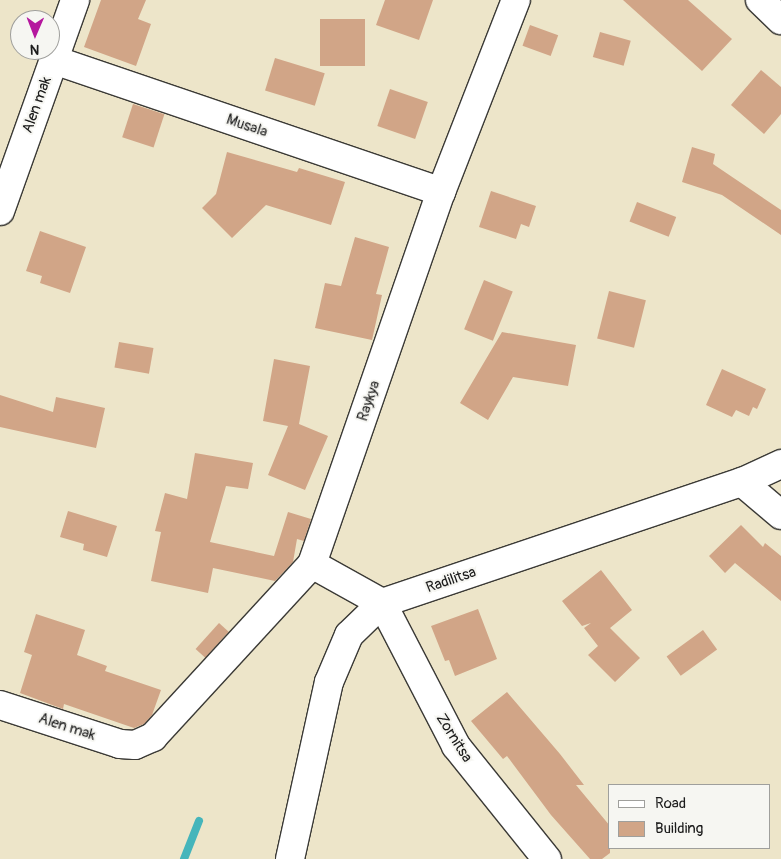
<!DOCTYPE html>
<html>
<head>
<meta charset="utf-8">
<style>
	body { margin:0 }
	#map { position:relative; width:781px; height:859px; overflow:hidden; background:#ede5c9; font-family:Pangolin,sans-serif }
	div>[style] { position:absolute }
	.stream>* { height:8px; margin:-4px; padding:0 4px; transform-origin:4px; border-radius:4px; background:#45b5bb }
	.building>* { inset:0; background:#d1a587; transform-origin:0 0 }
	.roads { filter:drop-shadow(1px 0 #3b3a36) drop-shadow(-1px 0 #3b3a36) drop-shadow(0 1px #3b3a36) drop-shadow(0 -1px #3b3a36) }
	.minor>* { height:28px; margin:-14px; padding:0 14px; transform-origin:14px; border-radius:14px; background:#fff }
	.tertiary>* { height:28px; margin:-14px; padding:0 14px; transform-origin:14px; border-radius:14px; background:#fff }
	span { translate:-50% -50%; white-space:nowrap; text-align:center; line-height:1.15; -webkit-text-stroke:4px #f6f6f2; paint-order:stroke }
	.street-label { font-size:15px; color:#1c1c1c }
	.legend { position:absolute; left:608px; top:784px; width:162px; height:65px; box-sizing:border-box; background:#f6f6f2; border:1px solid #9f9f9c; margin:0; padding:6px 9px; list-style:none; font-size:15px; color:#1c1c1c }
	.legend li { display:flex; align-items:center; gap:10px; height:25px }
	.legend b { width:25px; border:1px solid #9f9f9c }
	.north { position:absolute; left:10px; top:10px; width:50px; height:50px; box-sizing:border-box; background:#f6f6f2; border:1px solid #9f9f9c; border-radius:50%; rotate:181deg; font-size:14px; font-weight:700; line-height:20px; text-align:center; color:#1c1c1c }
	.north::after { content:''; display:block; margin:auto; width:18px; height:22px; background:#b5179e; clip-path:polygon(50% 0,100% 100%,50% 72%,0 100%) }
</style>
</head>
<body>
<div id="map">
	<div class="stream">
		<i style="left:184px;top:859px;width:41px;rotate:-68.5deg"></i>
	</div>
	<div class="building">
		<i style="clip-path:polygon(101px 0,146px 0,138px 19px,151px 24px,136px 66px,84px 47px)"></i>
		<i style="clip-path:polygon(385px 0,433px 0,419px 40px,376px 25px)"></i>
		<i style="clip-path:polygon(623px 0,688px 0,732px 39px,702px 71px)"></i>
		<i style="left:320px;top:19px;width:45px;height:47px"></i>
		<i style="left:530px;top:25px;width:30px;height:22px;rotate:20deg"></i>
		<i style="left:600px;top:32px;width:32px;height:26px;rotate:16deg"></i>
		<i style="left:275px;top:58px;width:52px;height:34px;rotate:17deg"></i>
		<i style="clip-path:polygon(761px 70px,781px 87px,781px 114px,764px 134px,731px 105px)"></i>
		<i style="left:390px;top:89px;width:40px;height:39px;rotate:19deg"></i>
		<i style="left:133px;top:104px;width:33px;height:35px;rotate:18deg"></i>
		<i style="clip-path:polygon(692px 147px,715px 154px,713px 164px,781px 210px,781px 235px,722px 195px,682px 182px)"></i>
		<i style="clip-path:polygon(227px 152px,297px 172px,299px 168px,345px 182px,331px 225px,266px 205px,232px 238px,202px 208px,216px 194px)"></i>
		<i style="clip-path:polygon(491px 191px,536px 206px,529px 227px,521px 224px,516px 239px,479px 227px)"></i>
		<i style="left:637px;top:202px;width:42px;height:21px;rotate:21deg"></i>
		<i style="clip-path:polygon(40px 231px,86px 247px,70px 293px,40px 283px,42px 276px,26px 271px)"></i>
		<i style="clip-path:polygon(355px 237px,389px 247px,376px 294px,382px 295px,372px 340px,315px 328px,325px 283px,341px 286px)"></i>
		<i style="left:484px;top:280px;width:31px;height:53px;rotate:22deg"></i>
		<i style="left:609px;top:291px;width:38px;height:49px;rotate:14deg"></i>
		<i style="clip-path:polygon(502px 332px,576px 345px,568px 386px,513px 377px,488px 420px,460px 403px)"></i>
		<i style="left:119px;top:342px;width:35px;height:26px;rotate:10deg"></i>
		<i style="clip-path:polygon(274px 359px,310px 366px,299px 424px,328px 436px,305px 490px,268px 475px,288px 426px,263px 421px)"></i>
		<i style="clip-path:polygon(722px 369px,766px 389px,757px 409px,753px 407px,749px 416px,736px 410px,732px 417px,706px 405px)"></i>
		<i style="clip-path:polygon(0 395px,53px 412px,56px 397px,105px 408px,96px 448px,0 427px)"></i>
		<i style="clip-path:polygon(195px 453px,253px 463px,248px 489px,226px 486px,210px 542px,274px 556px,288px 512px,311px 519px,304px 541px,297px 539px,293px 562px,275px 581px,213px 568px,208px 593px,151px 581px,161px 532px,155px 531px,165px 493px,187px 499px)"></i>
		<i style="clip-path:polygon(68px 511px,117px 526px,107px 557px,83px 550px,84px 544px,60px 537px)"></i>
		<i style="clip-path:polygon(741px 525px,763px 547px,765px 543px,781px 556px,781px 601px,735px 563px,725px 573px,709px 556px)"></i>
		<i style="clip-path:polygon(601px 570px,632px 610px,610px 628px,640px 658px,615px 682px,588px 655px,598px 646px,584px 628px,591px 623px,582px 626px,562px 601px)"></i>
		<i style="clip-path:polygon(478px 609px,497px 659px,455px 676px,449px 660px,445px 661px,431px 626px)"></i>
		<i style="clip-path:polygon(36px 614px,85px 630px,77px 655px,107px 666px,105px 671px,161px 690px,152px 715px,144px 724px,134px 728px,64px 704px,63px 709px,20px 693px,32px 655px,24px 652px)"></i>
		<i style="left:219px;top:623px;width:13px;height:35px;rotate:42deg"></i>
		<i style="left:703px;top:630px;width:24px;height:45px;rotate:54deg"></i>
		<i style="clip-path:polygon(507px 692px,560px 754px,584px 785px,576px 785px,610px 826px,610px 853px,602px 859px,590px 859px,551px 815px,507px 756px,503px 759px,471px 721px)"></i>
	</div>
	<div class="roads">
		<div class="minor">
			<i style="left:54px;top:60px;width:409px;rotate:18.8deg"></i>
			<i style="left:0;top:211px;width:224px;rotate:-70.4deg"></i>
			<i style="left:742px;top:482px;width:51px;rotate:40.2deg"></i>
			<i style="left:312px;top:564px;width:80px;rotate:29.1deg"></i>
			<i style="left:382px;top:603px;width:161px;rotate:62.6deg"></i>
			<i style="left:456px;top:746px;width:145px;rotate:51.2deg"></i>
			<i style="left:0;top:705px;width:126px;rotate:18deg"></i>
			<i style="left:120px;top:744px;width:15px;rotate:4deg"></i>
			<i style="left:135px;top:745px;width:20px;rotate:-24deg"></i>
			<i style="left:153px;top:737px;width:235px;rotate:-47.4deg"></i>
			<i style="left:312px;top:564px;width:394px;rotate:-70.9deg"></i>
			<i style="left:441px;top:192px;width:206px;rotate:-68.7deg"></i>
			<i style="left:290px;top:859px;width:181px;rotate:-77.6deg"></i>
			<i style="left:329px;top:682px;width:51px;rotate:-66.9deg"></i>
			<i style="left:349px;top:635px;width:46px;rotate:-44.1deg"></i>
			<i style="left:382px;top:603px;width:380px;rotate:-18.6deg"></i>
			<i style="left:742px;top:482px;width:43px;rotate:-24.8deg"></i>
		</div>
		<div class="tertiary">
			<i style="left:760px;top:0;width:29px;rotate:44deg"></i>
		</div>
	</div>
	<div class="street-label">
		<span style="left:37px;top:105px;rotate:-70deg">Alen mak</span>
		<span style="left:247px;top:126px;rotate:19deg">Musala</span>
		<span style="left:369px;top:401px;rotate:-71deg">Raykya</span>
		<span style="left:451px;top:580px;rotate:-19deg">Radilitsa</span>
		<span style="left:67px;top:727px;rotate:18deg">Alen mak</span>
		<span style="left:454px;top:738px;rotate:58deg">Zornitsa</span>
	</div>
	<ul class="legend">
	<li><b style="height:6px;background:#fff"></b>Road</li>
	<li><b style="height:14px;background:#d1a587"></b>Building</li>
	</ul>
	<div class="north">N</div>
</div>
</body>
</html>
